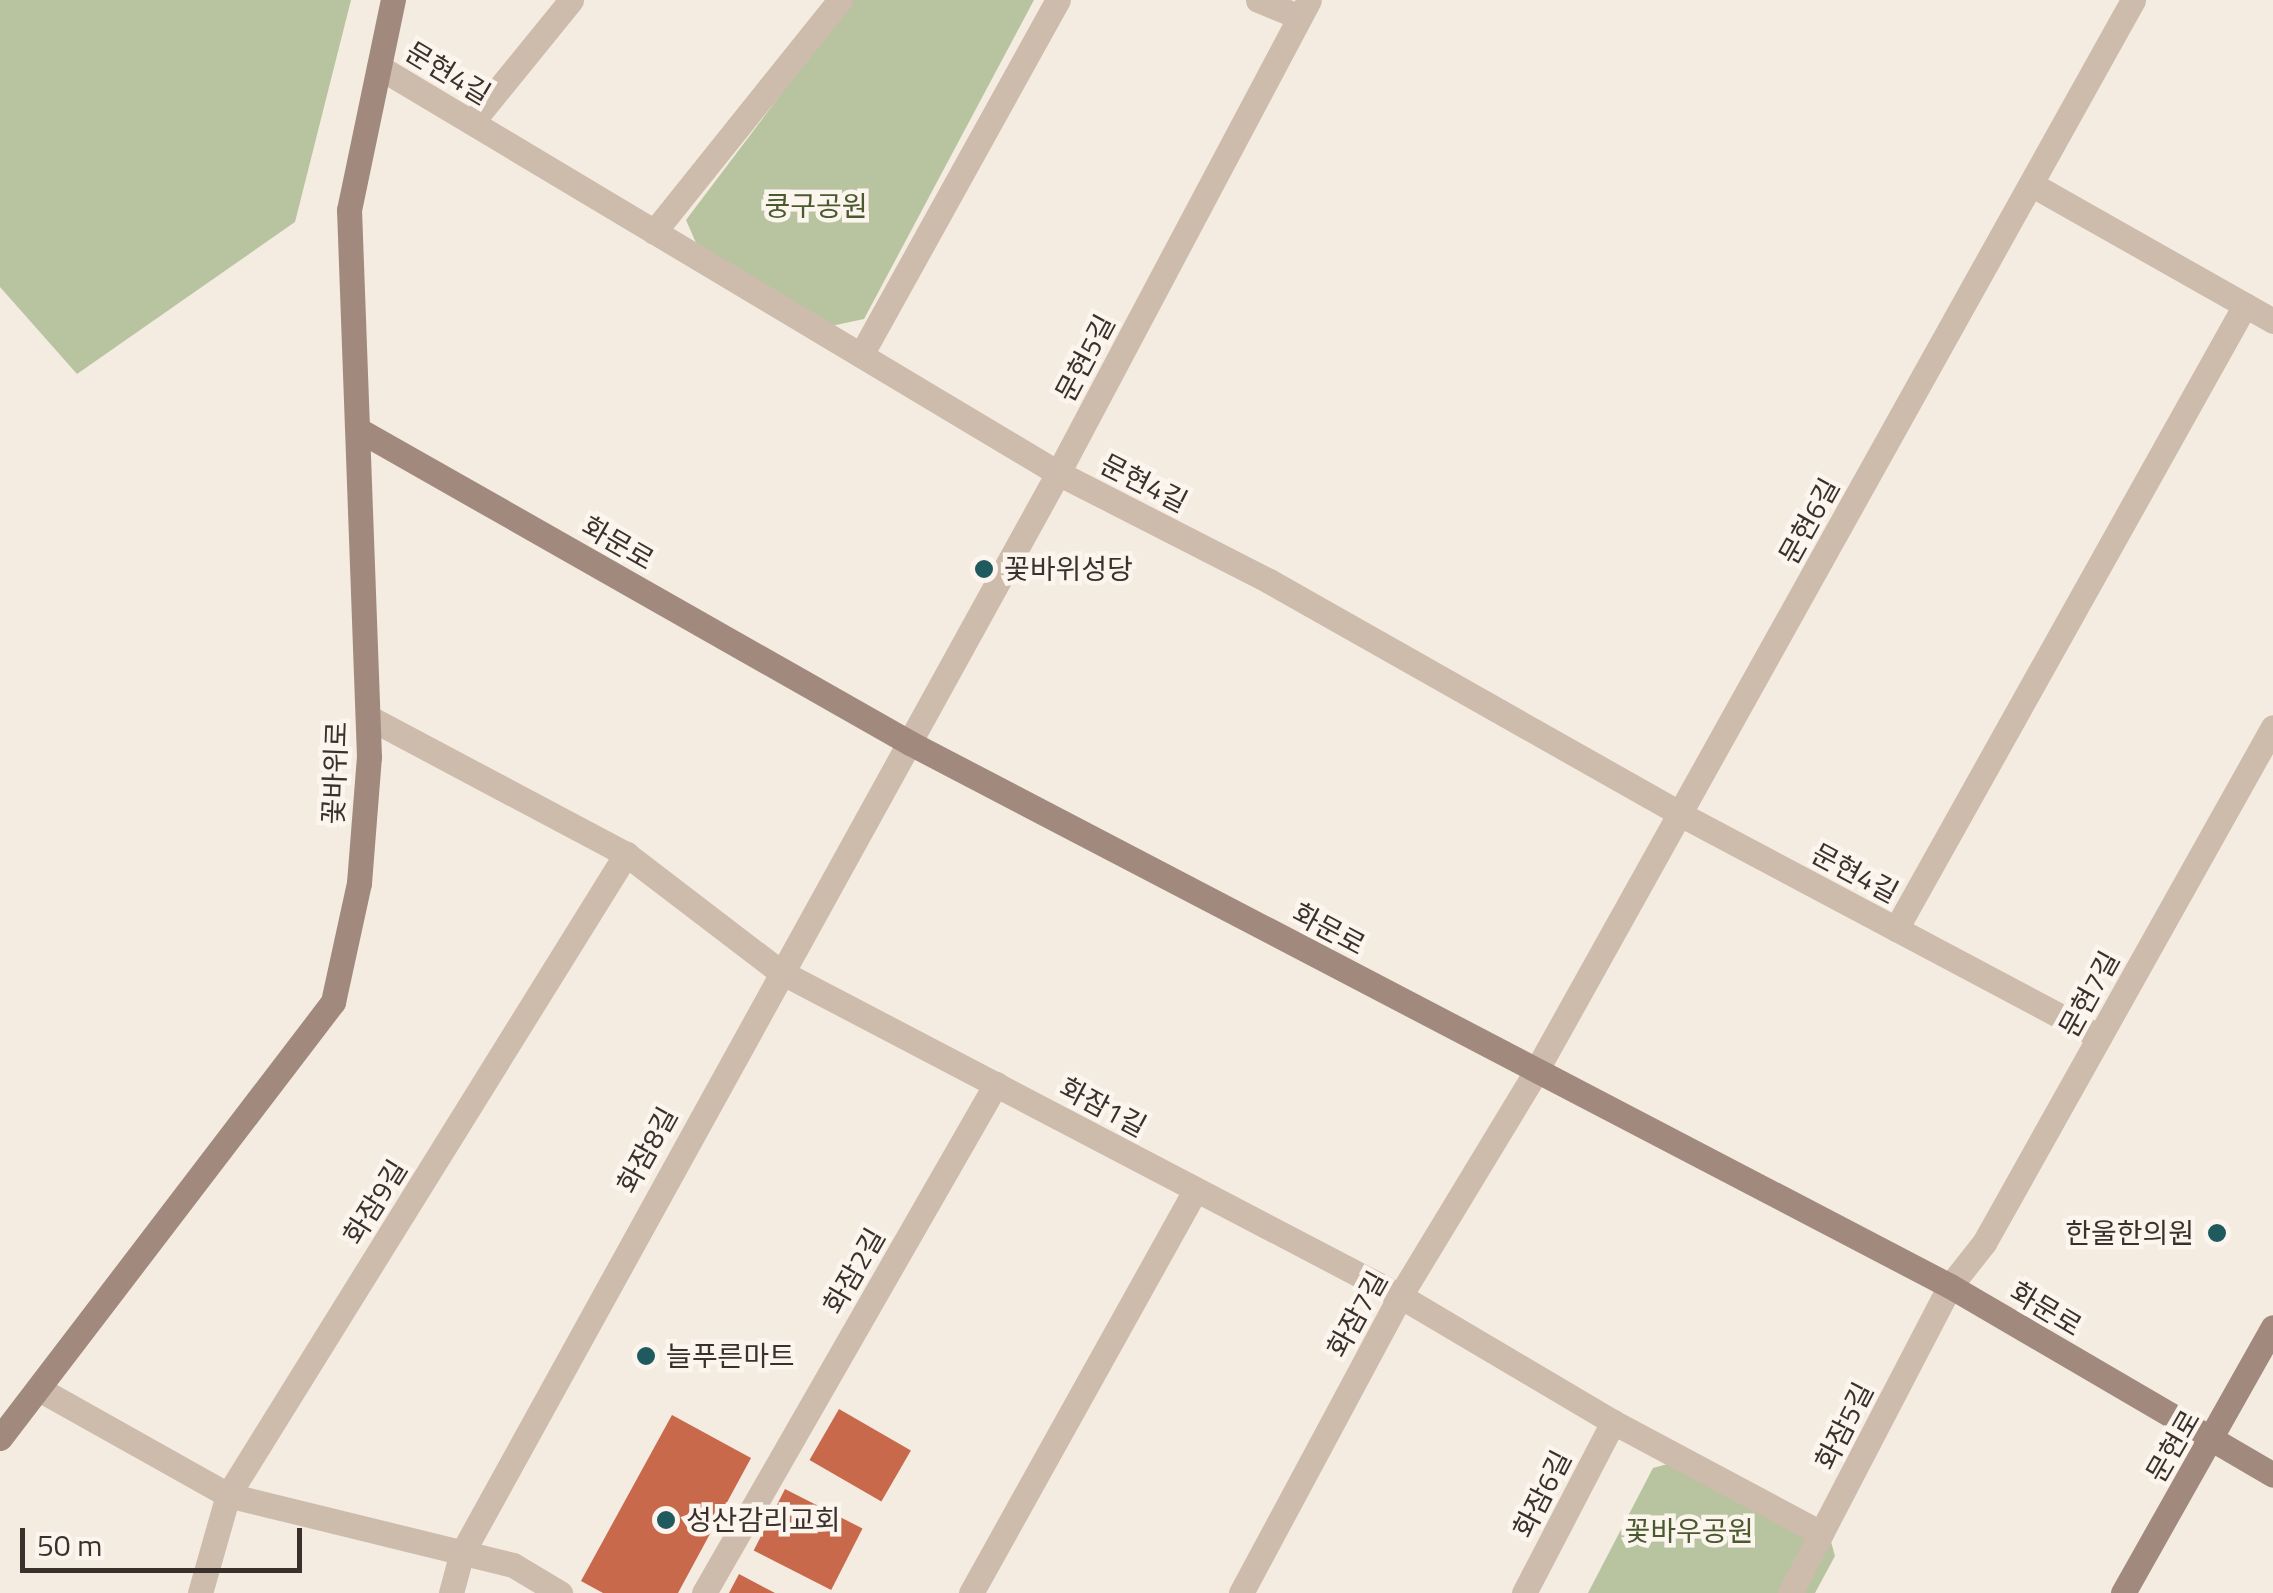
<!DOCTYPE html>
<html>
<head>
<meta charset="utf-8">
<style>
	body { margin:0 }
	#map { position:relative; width:2273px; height:1593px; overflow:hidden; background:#f4ebe1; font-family:"Titillium Web","Noto Sans KR",sans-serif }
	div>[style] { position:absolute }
	.green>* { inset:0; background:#b8c4a0 }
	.building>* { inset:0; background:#c8694b; transform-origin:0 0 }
	.street>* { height:25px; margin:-12.5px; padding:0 12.5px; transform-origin:12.5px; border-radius:12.5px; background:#cdbbac }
	.secondary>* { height:25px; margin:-12.5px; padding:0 12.5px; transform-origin:12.5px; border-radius:12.5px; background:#a18a7d }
	.dots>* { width:28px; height:28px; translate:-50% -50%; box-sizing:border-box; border:5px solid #fbf5ee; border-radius:50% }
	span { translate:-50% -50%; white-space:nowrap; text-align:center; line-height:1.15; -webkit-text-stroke:9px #fbf5ee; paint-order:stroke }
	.street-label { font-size:28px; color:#3b302b }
	.park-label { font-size:28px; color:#4a5a2e }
	.poi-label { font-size:28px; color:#3b302b }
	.left { translate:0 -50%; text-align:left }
	.right { translate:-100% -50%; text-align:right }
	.scale { position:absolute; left:20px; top:1528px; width:282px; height:45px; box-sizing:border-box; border:5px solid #3b302b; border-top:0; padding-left:12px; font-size:30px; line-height:35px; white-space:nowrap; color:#3b302b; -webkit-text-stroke:8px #fbf5ee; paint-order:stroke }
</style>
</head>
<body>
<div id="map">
	<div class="green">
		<i style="clip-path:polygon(0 0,351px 0,295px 222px,77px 374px,0 287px)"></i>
		<i style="clip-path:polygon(852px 0,1034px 0,864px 319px,831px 326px,700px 252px,686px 220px)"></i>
		<i style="clip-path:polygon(1682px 1460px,1828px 1531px,1835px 1556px,1815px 1593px,1588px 1593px,1653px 1468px)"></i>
	</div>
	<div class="building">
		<i style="left:839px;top:1409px;width:83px;height:59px;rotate:30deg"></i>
		<i style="clip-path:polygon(672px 1415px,751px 1458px,678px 1593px,603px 1593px,581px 1581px)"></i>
		<i style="left:785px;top:1489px;width:87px;height:69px;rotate:27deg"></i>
		<i style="clip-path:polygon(739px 1574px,775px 1593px,729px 1593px)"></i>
	</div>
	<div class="street">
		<i style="left:1258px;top:0;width:45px;rotate:22deg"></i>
		<i style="left:379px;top:67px;width:791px;rotate:30.88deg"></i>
		<i style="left:1058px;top:473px;width:237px;rotate:27.1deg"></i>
		<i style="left:1269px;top:581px;width:472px;rotate:29.5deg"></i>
		<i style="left:1680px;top:814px;width:475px;rotate:28deg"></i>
		<i style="left:472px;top:122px;width:157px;rotate:-50.9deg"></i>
		<i style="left:2031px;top:184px;width:278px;rotate:29.5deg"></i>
		<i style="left:654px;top:232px;width:297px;rotate:-51.3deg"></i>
		<i style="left:861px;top:355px;width:406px;rotate:-61deg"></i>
		<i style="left:368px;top:717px;width:292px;rotate:28deg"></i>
		<i style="left:626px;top:854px;width:193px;rotate:37.4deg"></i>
		<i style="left:779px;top:971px;width:701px;rotate:27.63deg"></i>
		<i style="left:1400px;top:1296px;width:247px;rotate:30.6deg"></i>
		<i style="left:1613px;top:1422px;width:236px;rotate:28.1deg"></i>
		<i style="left:1896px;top:929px;width:715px;rotate:-60.78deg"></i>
		<i style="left:39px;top:1389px;width:217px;rotate:29.3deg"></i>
		<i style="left:228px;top:1495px;width:293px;rotate:13.8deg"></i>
		<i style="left:513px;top:1565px;width:55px;rotate:30.8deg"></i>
		<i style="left:200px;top:1593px;width:102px;rotate:-74.1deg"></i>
		<i style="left:228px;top:1495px;width:755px;rotate:-58.16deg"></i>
		<i style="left:451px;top:1593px;width:39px;rotate:-75deg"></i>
		<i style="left:461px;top:1555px;width:1236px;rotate:-61.11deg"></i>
		<i style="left:1058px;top:473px;width:535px;rotate:-62.05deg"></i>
		<i style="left:704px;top:1593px;width:587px;rotate:-60.16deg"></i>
		<i style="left:971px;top:1593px;width:462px;rotate:-60.9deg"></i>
		<i style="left:1241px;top:1593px;width:337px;rotate:-61.8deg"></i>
		<i style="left:1400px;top:1296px;width:263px;rotate:-58.8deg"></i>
		<i style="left:1536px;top:1071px;width:1226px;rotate:-60.86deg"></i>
		<i style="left:1524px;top:1593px;width:193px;rotate:-62.5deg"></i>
		<i style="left:1790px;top:1593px;width:346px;rotate:-62.5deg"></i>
		<i style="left:1950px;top:1286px;width:55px;rotate:-51.7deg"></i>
		<i style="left:1984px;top:1243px;width:591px;rotate:-60.75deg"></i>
	</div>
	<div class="secondary">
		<i style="left:359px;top:430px;width:634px;rotate:29.6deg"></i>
		<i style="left:910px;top:743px;width:1173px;rotate:27.57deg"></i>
		<i style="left:1950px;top:1286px;width:374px;rotate:30.3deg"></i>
		<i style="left:0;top:1438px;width:549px;rotate:-52.63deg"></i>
		<i style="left:333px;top:1002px;width:122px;rotate:-77.7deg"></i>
		<i style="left:359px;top:883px;width:126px;rotate:-85.5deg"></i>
		<i style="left:369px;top:757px;width:547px;rotate:-92.09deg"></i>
		<i style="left:349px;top:210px;width:215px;rotate:-78.2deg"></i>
		<i style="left:2123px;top:1593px;width:305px;rotate:-60.6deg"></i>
	</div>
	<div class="dots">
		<i style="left:984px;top:569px;background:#1f5a5e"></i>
		<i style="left:2217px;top:1233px;background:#1f5a5e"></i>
		<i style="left:646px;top:1356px;background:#1f5a5e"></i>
		<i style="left:666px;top:1520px;background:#1f5a5e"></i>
	</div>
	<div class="street-label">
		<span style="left:448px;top:73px;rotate:31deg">문현4길</span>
		<span style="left:1085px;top:358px;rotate:-62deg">문현5길</span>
		<span style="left:1144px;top:483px;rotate:27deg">문현4길</span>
		<span style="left:1809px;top:521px;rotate:-61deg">문현6길</span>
		<span style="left:618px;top:543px;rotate:30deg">화문로</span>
		<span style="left:335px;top:773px;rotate:-88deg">꽃바위로</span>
		<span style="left:1855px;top:873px;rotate:28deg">문현4길</span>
		<span style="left:1329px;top:929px;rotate:28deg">화문로</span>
		<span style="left:2089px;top:994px;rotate:-61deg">문현7길</span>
		<span style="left:1103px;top:1107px;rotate:28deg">화잠1길</span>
		<span style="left:647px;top:1150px;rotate:-61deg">화잠8길</span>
		<span style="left:375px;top:1202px;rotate:-58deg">화잠9길</span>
		<span style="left:854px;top:1271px;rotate:-60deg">화잠2길</span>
		<span style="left:2046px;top:1309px;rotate:31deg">화문로</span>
		<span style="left:1357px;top:1314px;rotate:-61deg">화잠7길</span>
		<span style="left:1844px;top:1426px;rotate:-63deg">화잠5길</span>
		<span style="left:2173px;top:1446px;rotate:-60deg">문현로</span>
		<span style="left:1542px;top:1494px;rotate:-63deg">화잠6길</span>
	</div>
	<div class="park-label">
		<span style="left:816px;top:206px">쿵구공원</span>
		<span style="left:1689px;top:1531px">꽃바우공원</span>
	</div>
	<div class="poi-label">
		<span class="left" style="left:1004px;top:569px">꽃바위성당</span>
		<span class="right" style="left:2194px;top:1233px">한울한의원</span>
		<span class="left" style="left:666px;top:1356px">늘푸른마트</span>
		<span class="left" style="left:686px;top:1520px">성산감리교회</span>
	</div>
	<div class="scale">50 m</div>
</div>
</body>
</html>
